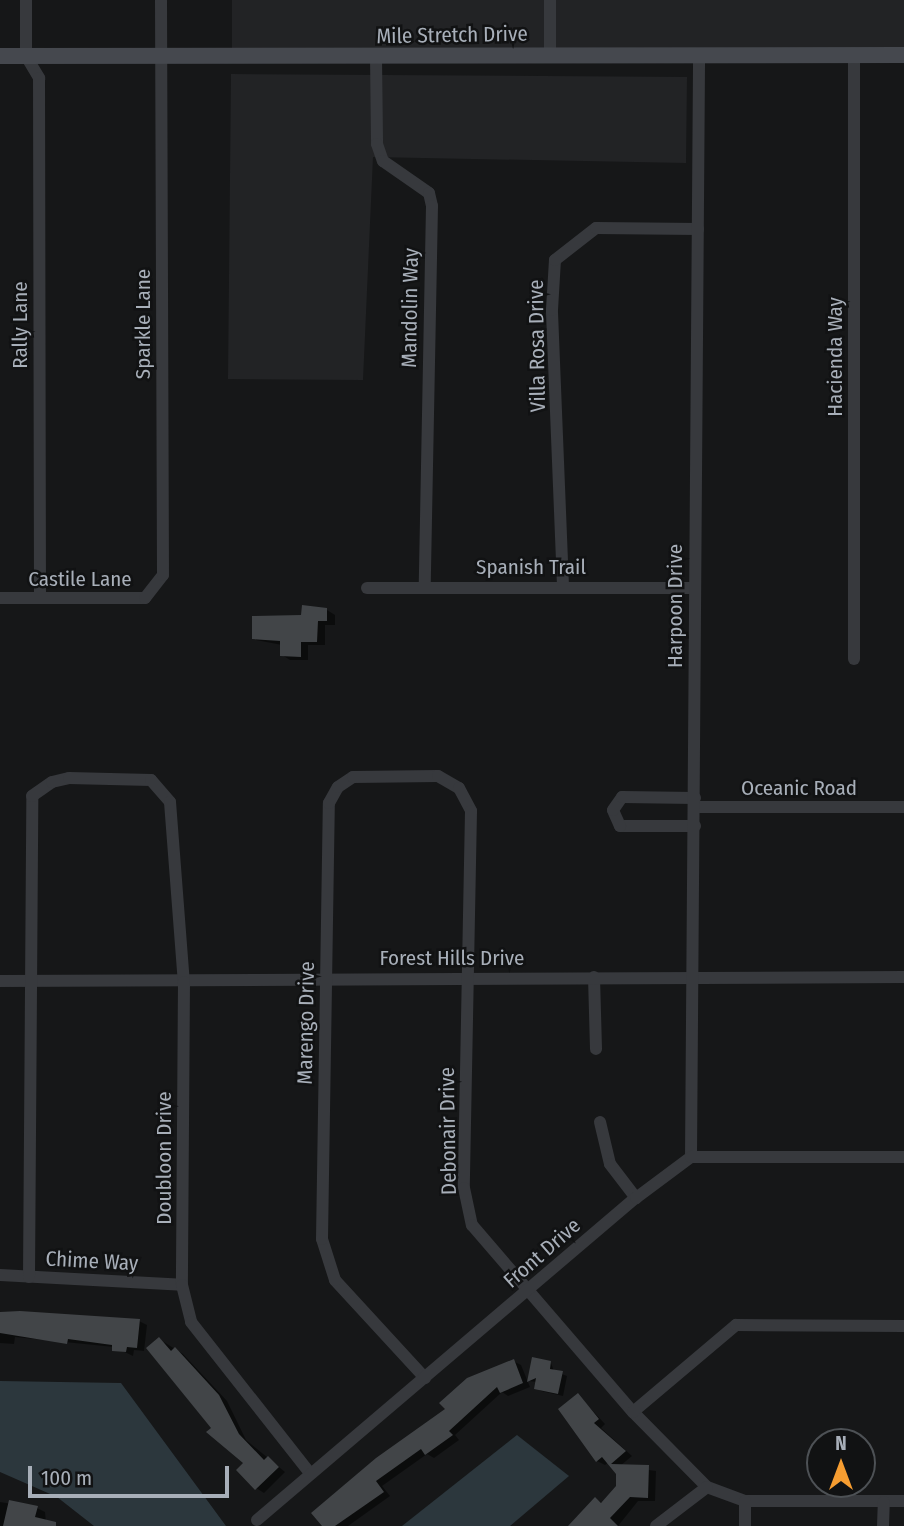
<!DOCTYPE html>
<html>
<head>
<meta charset="utf-8">
<style>
	body { margin:0 }
	#map { position:relative; width:904px; height:1526px; overflow:hidden; background:#161718; font-family:"Fira Sans Condensed",sans-serif }
	div>[style] { position:absolute }
	.built>* { inset:0; background:#222325; transform-origin:0 0 }
	.water>* { inset:0; background:#2c373d }
	.shadow>* { inset:0; background:#0007 }
	.building>* { inset:0; background:#424548 }
	.street>* { height:12px; margin:-6px; padding:0 6px; transform-origin:6px; border-radius:6px; background:#37393d }
	.secondary>* { height:16px; margin:-8px; padding:0 8px; transform-origin:8px; border-radius:8px; background:#45484e }
	span { translate:-50% -50%; white-space:nowrap; text-align:center; line-height:1.15; -webkit-text-stroke:5px #111213; paint-order:stroke }
	.street-label { font-size:21px; color:#a8afb9 }
	.north { position:absolute; left:806px; top:1428px; width:70px; height:70px; box-sizing:border-box; background:#111213; border:2px solid #4d5155; border-radius:50%; rotate:0deg; font-size:19px; font-weight:700; line-height:28px; text-align:center; color:#a8afb9 }
	.north::after { content:''; display:block; margin:auto; width:24px; height:32px; background:#f69d31; clip-path:polygon(50% 0,100% 100%,50% 72%,0 100%) }
	.scale { position:absolute; left:28px; top:1466px; width:201px; height:32px; box-sizing:border-box; border:4px solid #a8afb9; border-top:0; padding-left:9px; font-size:21px; line-height:24px; white-space:nowrap; color:#a8afb9; -webkit-text-stroke:5px #111213; paint-order:stroke }
</style>
</head>
<body>
<div id="map">
	<div class="built">
		<i style="left:232px;top:0;width:672px;height:50px"></i>
		<i style="clip-path:polygon(231px 74px,687px 77px,686px 163px,373px 157px,363px 380px,228px 379px)"></i>
	</div>
	<div class="water">
		<i style="clip-path:polygon(0 1381px,121px 1383px,226px 1526px,94px 1526px,57px 1497px,0 1472px)"></i>
		<i style="clip-path:polygon(517px 1435px,569px 1476px,510px 1526px,402px 1526px)"></i>
	</div>
	<div class="shadow">
		<i style="clip-path:polygon(327px 610px,335px 615px,335px 625px,325px 625px,325px 645px,308px 645px,308px 660px,290px 660px,282px 655px,282px 645px,256px 640px,254px 618px,303px 617px)"></i>
		<i style="clip-path:polygon(0 1313px,139px 1321px,147px 1325px,144px 1351px,134px 1350px,133px 1356px,114px 1347px,15px 1337px,14px 1344px,0 1343px)"></i>
		<i style="clip-path:polygon(159px 1339px,183px 1354px,227px 1401px,246px 1440px,285px 1472px,264px 1493px,256px 1488px,245px 1464px,208px 1432px,213px 1428px)"></i>
		<i style="clip-path:polygon(513px 1361px,521px 1365px,530px 1387px,508px 1396px,502px 1392px,455px 1435px,459px 1440px,434px 1458px,427px 1454px,382px 1486px,390px 1496px,348px 1526px,324px 1526px)"></i>
		<i style="clip-path:polygon(551px 1363px,554px 1371px,567px 1376px,563px 1396px,541px 1391px,536px 1388px,537px 1382px,529px 1381px)"></i>
		<i style="clip-path:polygon(578px 1395px,605px 1424px,601px 1428px,632px 1456px,620px 1466px,656px 1471px,655px 1501px,638px 1501px,618px 1526px,570px 1526px,595px 1499px,603px 1503px,618px 1487px,618px 1473px,609px 1462px,605px 1465px,597px 1461px,561px 1409px)"></i>
		<i style="clip-path:polygon(0 1502px,37px 1508px,45px 1512px,46px 1523px,53px 1526px,0 1526px)"></i>
	</div>
	<div class="building">
		<i style="clip-path:polygon(302px 605px,327px 608px,327px 621px,318px 621px,317px 642px,301px 642px,301px 657px,280px 656px,280px 641px,252px 639px,252px 616px,301px 615px)"></i>
		<i style="clip-path:polygon(20px 1311px,140px 1319px,137px 1348px,127px 1347px,126px 1352px,112px 1351px,112px 1345px,68px 1339px,67px 1344px,0 1333px,0 1312px)"></i>
		<i style="clip-path:polygon(159px 1337px,171px 1351px,175px 1347px,219px 1395px,239px 1434px,264px 1460px,268px 1456px,279px 1467px,255px 1490px,236px 1470px,243px 1463px,206px 1432px,211px 1428px,146px 1348px)"></i>
		<i style="clip-path:polygon(532px 1357px,551px 1361px,550px 1369px,563px 1371px,558px 1394px,534px 1389px,536px 1378px,527px 1382px)"></i>
		<i style="clip-path:polygon(514px 1359px,523px 1383px,500px 1393px,497px 1387px,449px 1431px,453px 1435px,425px 1455px,421px 1449px,376px 1481px,384px 1492px,335px 1526px,322px 1526px,311px 1513px,376px 1458px,445px 1409px,439px 1403px,467px 1378px)"></i>
		<i style="clip-path:polygon(578px 1393px,599px 1419px,594px 1423px,626px 1451px,611px 1464px,649px 1465px,648px 1498px,630px 1497px,610px 1518px,618px 1526px,568px 1526px,595px 1497px,601px 1503px,616px 1486px,616px 1474px,602px 1457px,596px 1462px,558px 1409px)"></i>
		<i style="clip-path:polygon(9px 1500px,38px 1506px,35px 1517px,56px 1522px,56px 1526px,3px 1526px)"></i>
	</div>
	<div class="street">
		<i style="left:26px;top:0;width:56px;rotate:90deg"></i>
		<i style="left:26px;top:56px;width:26px;rotate:59deg"></i>
		<i style="left:39px;top:78px;width:520px;rotate:89.89deg"></i>
		<i style="left:550px;top:55px;width:55px;rotate:-90deg"></i>
		<i style="left:854px;top:55px;width:604px;rotate:90deg"></i>
		<i style="left:376px;top:57px;width:87px;rotate:89.3deg"></i>
		<i style="left:377px;top:144px;width:18px;rotate:71deg"></i>
		<i style="left:383px;top:161px;width:56px;rotate:34.8deg"></i>
		<i style="left:429px;top:193px;width:13px;rotate:77deg"></i>
		<i style="left:432px;top:206px;width:380px;rotate:91.1deg"></i>
		<i style="left:563px;top:586px;width:276px;rotate:-92.3deg"></i>
		<i style="left:552px;top:310px;width:50px;rotate:-86.6deg"></i>
		<i style="left:555px;top:260px;width:52px;rotate:-38deg"></i>
		<i style="left:596px;top:228px;width:102px;rotate:0.6deg"></i>
		<i style="left:367px;top:588px;width:327px"></i>
		<i style="left:0;top:598px;width:145px"></i>
		<i style="left:145px;top:598px;width:29px;rotate:-52deg"></i>
		<i style="left:163px;top:575px;width:575px;rotate:-90.2deg"></i>
		<i style="left:695px;top:807px;width:209px"></i>
		<i style="left:695px;top:826px;width:75px;rotate:180deg"></i>
		<i style="left:620px;top:826px;width:17px;rotate:-114deg"></i>
		<i style="left:613px;top:810px;width:16px;rotate:-55deg"></i>
		<i style="left:622px;top:797px;width:73px;rotate:0.8deg"></i>
		<i style="left:594px;top:977px;width:72px;rotate:88.4deg"></i>
		<i style="left:0;top:981px;width:904px;rotate:-0.25deg"></i>
		<i style="left:600px;top:1122px;width:43px;rotate:76.6deg"></i>
		<i style="left:610px;top:1164px;width:43px;rotate:52.6deg"></i>
		<i style="left:691px;top:1157px;width:1102px;rotate:-89.58deg"></i>
		<i style="left:0;top:1275px;width:182px;rotate:3.1deg"></i>
		<i style="left:29px;top:1277px;width:481px;rotate:-89.6deg"></i>
		<i style="left:32px;top:796px;width:24px;rotate:-35deg"></i>
		<i style="left:52px;top:782px;width:17px;rotate:-13deg"></i>
		<i style="left:69px;top:778px;width:82px;rotate:1.4deg"></i>
		<i style="left:151px;top:780px;width:29px;rotate:49deg"></i>
		<i style="left:170px;top:802px;width:181px;rotate:85.6deg"></i>
		<i style="left:184px;top:982px;width:303px;rotate:90.4deg"></i>
		<i style="left:182px;top:1285px;width:38px;rotate:76deg"></i>
		<i style="left:191px;top:1322px;width:192px;rotate:51.8deg"></i>
		<i style="left:425px;top:1378px;width:133px;rotate:-132.6deg"></i>
		<i style="left:335px;top:1280px;width:43px;rotate:-107.6deg"></i>
		<i style="left:322px;top:1239px;width:436px;rotate:-89.1deg"></i>
		<i style="left:329px;top:803px;width:18px;rotate:-61deg"></i>
		<i style="left:338px;top:787px;width:18px;rotate:-34deg"></i>
		<i style="left:353px;top:777px;width:85px;rotate:-0.7deg"></i>
		<i style="left:438px;top:776px;width:24px;rotate:30deg"></i>
		<i style="left:459px;top:788px;width:26px;rotate:62deg"></i>
		<i style="left:471px;top:811px;width:377px;rotate:91.1deg"></i>
		<i style="left:464px;top:1188px;width:38px;rotate:78deg"></i>
		<i style="left:472px;top:1225px;width:247px;rotate:49.3deg"></i>
		<i style="left:633px;top:1412px;width:105px;rotate:45.4deg"></i>
		<i style="left:707px;top:1487px;width:40px;rotate:20.2deg"></i>
		<i style="left:745px;top:1501px;width:159px"></i>
		<i style="left:633px;top:1412px;width:135px;rotate:-40.2deg"></i>
		<i style="left:736px;top:1325px;width:168px;rotate:0.3deg"></i>
		<i style="left:257px;top:1520px;width:497px;rotate:-40.4deg"></i>
		<i style="left:636px;top:1198px;width:69px;rotate:-36.7deg"></i>
		<i style="left:691px;top:1157px;width:213px"></i>
		<i style="left:656px;top:1526px;width:64px;rotate:-37.4deg"></i>
		<i style="left:745px;top:1526px;width:25px;rotate:-90deg"></i>
		<i style="left:883px;top:1526px;width:24px;rotate:-88deg"></i>
	</div>
	<div class="secondary">
		<i style="left:0;top:56px;width:904px;rotate:-0.06deg"></i>
	</div>
	<div class="street-label">
		<span style="left:452px;top:35px;rotate:-1deg">Mile Stretch Drive</span>
		<span style="left:410px;top:308px;rotate:-89deg">Mandolin Way</span>
		<span style="left:143px;top:324px;rotate:-90deg">Sparkle Lane</span>
		<span style="left:20px;top:325px;rotate:-90deg">Rally Lane</span>
		<span style="left:537px;top:346px;rotate:-91deg">Villa Rosa Drive</span>
		<span style="left:835px;top:357px;rotate:-90deg">Hacienda Way</span>
		<span style="left:531px;top:567px">Spanish Trail</span>
		<span style="left:80px;top:579px">Castile Lane</span>
		<span style="left:675px;top:606px;rotate:-90deg">Harpoon Drive</span>
		<span style="left:799px;top:788px">Oceanic Road</span>
		<span style="left:452px;top:958px">Forest Hills Drive</span>
		<span style="left:306px;top:1023px;rotate:-89deg">Marengo Drive</span>
		<span style="left:448px;top:1131px;rotate:-91deg">Debonair Drive</span>
		<span style="left:164px;top:1158px;rotate:-90deg">Doubloon Drive</span>
		<span style="left:542px;top:1253px;rotate:-41deg">Front Drive</span>
		<span style="left:92px;top:1261px;rotate:3deg">Chime Way</span>
	</div>
	<div class="north">N</div>
	<div class="scale">100 m</div>
</div>
</body>
</html>
